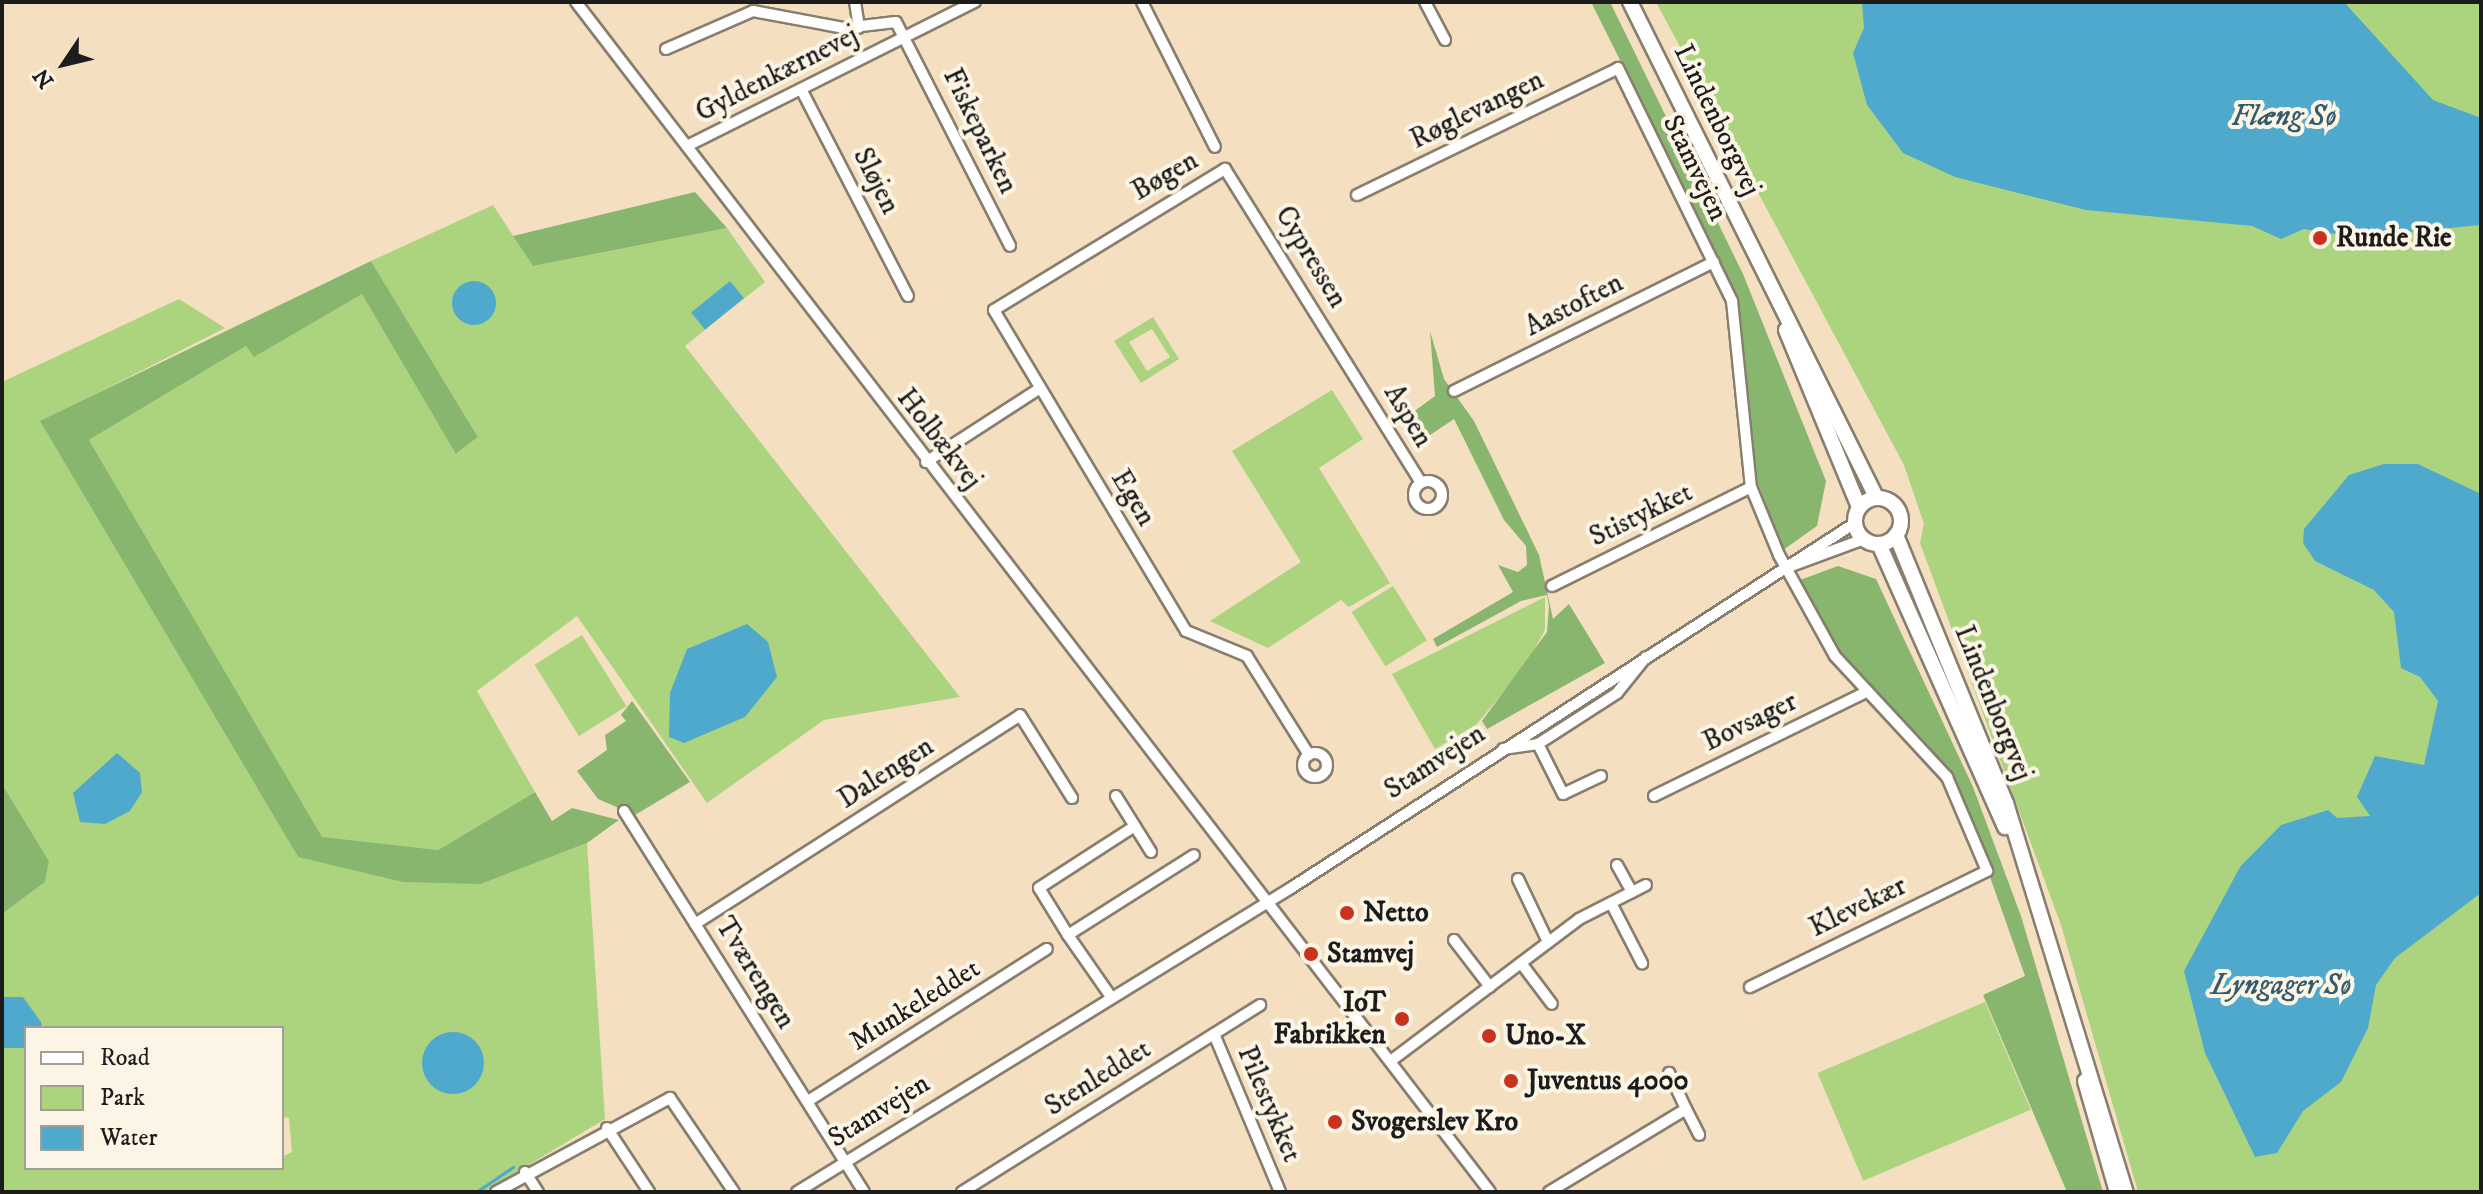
<!DOCTYPE html>
<html>
<head>
<meta charset="utf-8">
<style>
	body { margin:0 }
	#map { position:relative; width:2483px; height:1194px; overflow:hidden; background:#f4dfc1; font-family:"IM FELL DW Pica",serif }
	div>[style] { position:absolute }
	.green>* { inset:0; background:#acd47f; transform-origin:0 0 }
	.forest>* { inset:0; background:#89b66e }
	.water>* { inset:0; background:#4fa9cc; transform-origin:0 0 }
	.round { border-radius:50% }
	.stream>* { height:3px; margin:-1.5px; padding:0 1.5px; transform-origin:1.5px; border-radius:1.5px; background:#4fa9cc }
	.roads { filter:drop-shadow(2px 0 #887e6e) drop-shadow(-2px 0 #887e6e) drop-shadow(0 2px #887e6e) drop-shadow(0 -2px #887e6e) }
	.minor>* { height:10px; margin:-5px; padding:0 5px; transform-origin:5px; border-radius:5px; background:#fff }
	.minor>.ring { margin:-5px; padding:0; box-sizing:content-box; background:none; border:10px solid #fff; border-radius:50% }
	.major>* { height:14px; margin:-7px; padding:0 7px; transform-origin:7px; border-radius:7px; background:#fff }
	.major>.ring { margin:-7px; padding:0; box-sizing:content-box; background:none; border:14px solid #fff; border-radius:50% }
	.dots>* { width:22px; height:22px; translate:-50% -50%; box-sizing:border-box; border:4px solid #fcf5e5; border-radius:50% }
	span { translate:-50% -50%; white-space:nowrap; text-align:center; line-height:1.15; -webkit-text-stroke:8px #fcf5e5; paint-order:stroke }
	.street-label { font-size:28px; color:#1c1c1c }
	.poi-label { font-size:28px; color:#1c1c1c; font-weight:700 }
	.left { translate:0 -50%; text-align:left }
	.right { translate:-100% -50%; text-align:right }
	.water-label { font-size:30px; color:#335b6b; font-style:italic }
	.frame { position:absolute; inset:0; border:4px solid #1c1c1c; pointer-events:none }
	.legend { position:absolute; left:24px; top:1026px; width:260px; height:144px; box-sizing:border-box; background:#fcf5e5; border:2px solid #a29e95; margin:0; padding:10px 14px; list-style:none; font-size:24px; color:#1c1c1c }
	.legend li { display:flex; align-items:center; gap:16px; height:40px }
	.legend b { width:40px; border:2px solid #a29e95 }
	.north { position:absolute; left:24px; top:24px; width:80px; height:80px; -webkit-text-stroke:6px #fcf5e5; paint-order:stroke; rotate:235deg; font-size:22px; font-weight:700; line-height:32px; text-align:center; color:#1c1c1c }
	.north::after { content:''; display:block; margin:auto; width:28px; height:36px; background:#1c1c1c; clip-path:polygon(50% 0,100% 100%,50% 72%,0 100%) }
</style>
</head>
<body>
<div id="map">
	<div class="green">
		<i style="clip-path:polygon(1656px 2px,2481px 2px,2481px 1192px,2138px 1192px,2061px 925px,1920px 543px,1924px 524px,1904px 465px)"></i>
		<i style="clip-path:polygon(493px 205px,533px 266px,727px 228px,765px 282px,685px 346px,960px 697px,824px 720px,707px 803px,577px 616px,477px 691px,535px 792px,438px 850px,322px 838px,89px 440px,246px 346px,255px 356px,362px 293px,457px 454px,478px 437px,371px 261px)"></i>
		<i style="clip-path:polygon(179px 299px,225px 328px,41px 422px,298px 857px,481px 884px,587px 843px,605px 1119px,484px 1192px,2px 1192px,2px 1048px,26px 1048px,26px 1168px,282px 1168px,282px 1157px,292px 1152px,289px 1118px,282px 1117px,282px 1028px,42px 1028px,23px 997px,2px 997px,2px 914px,45px 882px,49px 861px,2px 784px,2px 382px)"></i>
		<i style="clip-path:polygon(evenodd,1153px 317px,1179px 359px,1141px 383px,1114px 341px,1153px 317px,1152px 329px,1170px 357px,1147px 371px,1129px 342px,1152px 329px)"></i>
		<i style="clip-path:polygon(1332px 390px,1363px 439px,1319px 468px,1390px 583px,1349px 607px,1341px 600px,1268px 648px,1210px 621px,1301px 562px,1232px 451px)"></i>
		<i style="left:1393px;top:586px;width:64px;height:49px;rotate:58deg"></i>
		<i style="clip-path:polygon(1545px 597px,1545px 630px,1527px 663px,1476px 725px,1435px 749px,1392px 674px)"></i>
		<i style="left:582px;top:635px;width:84px;height:56px;rotate:58deg"></i>
		<i style="left:1985px;top:1002px;width:117px;height:182px;rotate:67deg"></i>
	</div>
	<div class="forest">
		<i style="clip-path:polygon(1591px 2px,1610px 2px,1743px 274px,1826px 481px,1817px 526px,1783px 550px,1754px 473px,1738px 297px)"></i>
		<i style="clip-path:polygon(695px 192px,727px 228px,533px 266px,513px 236px)"></i>
		<i style="clip-path:polygon(371px 261px,478px 437px,456px 454px,362px 294px,254px 357px,246px 346px,89px 440px,322px 837px,438px 850px,535px 792px,552px 821px,572px 808px,619px 820px,587px 843px,481px 884px,403px 882px,298px 857px,40px 421px)"></i>
		<i style="clip-path:polygon(1430px 331px,1444px 379px,1474px 421px,1539px 555px,1553px 619px,1569px 604px,1605px 663px,1487px 729px,1482px 721px,1547px 632px,1549px 606px,1547px 595px,1521px 601px,1437px 647px,1433px 639px,1513px 592px,1498px 565px,1518px 572px,1527px 565px,1526px 546px,1504px 520px,1454px 419px,1415px 445px,1405px 418px,1435px 396px)"></i>
		<i style="clip-path:polygon(1838px 566px,1876px 579px,1973px 787px,2021px 916px,2103px 1192px,2067px 1192px,1983px 995px,2025px 976px,1960px 792px,1838px 648px,1800px 580px)"></i>
		<i style="clip-path:polygon(632px 701px,690px 782px,635px 815px,598px 799px,577px 771px,607px 750px,605px 735px,626px 721px,621px 715px)"></i>
		<i style="clip-path:polygon(2px 784px,49px 861px,45px 882px,2px 914px)"></i>
	</div>
	<div class="water">
		<i style="clip-path:polygon(1862px 2px,2344px 2px,2433px 100px,2481px 118px,2481px 225px,2355px 237px,2304px 229px,2281px 239px,2252px 226px,2086px 210px,1955px 177px,1903px 153px,1867px 105px,1853px 53px,1864px 28px)"></i>
		<i style="left:730px;top:281px;width:22px;height:50px;rotate:51deg"></i>
		<i class="round" style="left:452px;top:281px;width:44px;height:44px"></i>
		<i style="clip-path:polygon(2384px 464px,2418px 464px,2481px 494px,2481px 893px,2395px 958px,2376px 985px,2368px 1028px,2341px 1082px,2303px 1111px,2277px 1153px,2255px 1157px,2205px 1053px,2184px 971px,2240px 867px,2281px 825px,2328px 810px,2337px 818px,2370px 816px,2357px 797px,2375px 756px,2424px 765px,2438px 701px,2420px 677px,2401px 668px,2394px 612px,2374px 590px,2315px 561px,2303px 543px,2304px 529px,2349px 475px)"></i>
		<i style="clip-path:polygon(747px 624px,768px 642px,777px 677px,745px 717px,684px 743px,669px 737px,670px 693px,687px 649px)"></i>
		<i style="clip-path:polygon(117px 753px,140px 773px,142px 792px,130px 811px,105px 824px,80px 822px,73px 793px)"></i>
		<i style="clip-path:polygon(2px 997px,23px 997px,41px 1022px,42px 1028px,26px 1028px,26px 1048px,2px 1048px)"></i>
		<i class="round" style="left:422px;top:1032px;width:62px;height:62px"></i>
	</div>
	<div class="stream">
		<i style="left:476px;top:1192px;width:45px;rotate:-34deg"></i>
	</div>
	<div class="roads">
		<div class="minor">
			<i style="left:576px;top:2px;width:1500px;rotate:52.47deg"></i>
			<i style="left:855px;top:2px;width:26px;rotate:81deg"></i>
			<i style="left:1142px;top:2px;width:162px;rotate:63.3deg"></i>
			<i style="left:1425px;top:2px;width:43px;rotate:62.2deg"></i>
			<i style="left:666px;top:49px;width:95px;rotate:-23.6deg"></i>
			<i style="left:753px;top:11px;width:93px;rotate:10.6deg"></i>
			<i style="left:844px;top:28px;width:52px;rotate:-6.6deg"></i>
			<i style="left:896px;top:22px;width:251px;rotate:63deg"></i>
			<i style="left:801px;top:89px;width:233px;rotate:62.7deg"></i>
			<i style="left:687px;top:146px;width:322px;rotate:-26.6deg"></i>
			<i style="left:1357px;top:195px;width:290px;rotate:-25.9deg"></i>
			<i style="left:1618px;top:68px;width:259px;rotate:63.9deg"></i>
			<i style="left:1732px;top:301px;width:187px;rotate:84.2deg"></i>
			<i style="left:1751px;top:487px;width:74px;rotate:67.6deg"></i>
			<i style="left:1779px;top:555px;width:115px;rotate:61deg"></i>
			<i style="left:1835px;top:656px;width:165px;rotate:47.2deg"></i>
			<i style="left:1947px;top:777px;width:102px;rotate:66.9deg"></i>
			<i style="left:1987px;top:871px;width:264px;rotate:153.9deg"></i>
			<i style="left:1454px;top:391px;width:290px;rotate:-26.4deg"></i>
			<i style="left:926px;top:462px;width:135px;rotate:-32.9deg"></i>
			<i class="ring" style="left:1414px;top:481px;width:18px;height:18px"></i>
			<i style="left:1791px;top:566px;width:78px;rotate:-20.3deg"></i>
			<i style="left:1552px;top:586px;width:222px;rotate:-26.4deg"></i>
			<i style="left:1538px;top:744px;width:56px;rotate:63.4deg"></i>
			<i style="left:1563px;top:794px;width:42px;rotate:-25.3deg"></i>
			<i style="left:1503px;top:749px;width:35px;rotate:-8deg"></i>
			<i style="left:1538px;top:744px;width:94px;rotate:-32.8deg"></i>
			<i style="left:1617px;top:693px;width:46px;rotate:-51.1deg"></i>
			<i class="ring" style="left:1303px;top:753px;width:14px;height:14px"></i>
			<i style="left:1309px;top:755px;width:117px;rotate:-122.1deg"></i>
			<i style="left:1247px;top:656px;width:66px;rotate:-157.7deg"></i>
			<i style="left:1186px;top:631px;width:374px;rotate:-120.9deg"></i>
			<i style="left:994px;top:310px;width:271px;rotate:-31.4deg"></i>
			<i style="left:1225px;top:169px;width:370px;rotate:58deg"></i>
			<i style="left:1116px;top:796px;width:66px;rotate:58deg"></i>
			<i style="left:1654px;top:796px;width:238px;rotate:-26.1deg"></i>
			<i style="left:624px;top:811px;width:450px;rotate:57.8deg"></i>
			<i style="left:1617px;top:865px;width:31px;rotate:61deg"></i>
			<i style="left:1518px;top:879px;width:70px;rotate:64.5deg"></i>
			<i style="left:1611px;top:903px;width:68px;rotate:62.7deg"></i>
			<i style="left:695px;top:924px;width:386px;rotate:-32.7deg"></i>
			<i style="left:1020px;top:715px;width:98px;rotate:57.9deg"></i>
			<i style="left:1068px;top:935px;width:55px;rotate:-121.7deg"></i>
			<i style="left:1039px;top:888px;width:114px;rotate:-32.9deg"></i>
			<i style="left:1454px;top:940px;width:59px;rotate:52.5deg"></i>
			<i style="left:1521px;top:963px;width:51px;rotate:52.9deg"></i>
			<i style="left:1109px;top:994px;width:72px;rotate:-124.8deg"></i>
			<i style="left:1068px;top:935px;width:149px;rotate:-32.4deg"></i>
			<i style="left:1214px;top:1034px;width:171px;rotate:67.3deg"></i>
			<i style="left:1392px;top:1060px;width:234px;rotate:-37deg"></i>
			<i style="left:1579px;top:919px;width:75px;rotate:-26.9deg"></i>
			<i style="left:808px;top:1101px;width:283px;rotate:-32.5deg"></i>
			<i style="left:1686px;top:1109px;width:29px;rotate:63deg"></i>
			<i style="left:607px;top:1128px;width:77px;rotate:56.7deg"></i>
			<i style="left:525px;top:1172px;width:24px;rotate:57deg"></i>
			<i style="left:496px;top:1192px;width:198px;rotate:-28.4deg"></i>
			<i style="left:670px;top:1098px;width:114px;rotate:55.8deg"></i>
			<i style="left:797px;top:1192px;width:580px;rotate:-31.61deg"></i>
			<i style="left:1291px;top:888px;width:672px;rotate:-32.91deg"></i>
			<i style="left:962px;top:1192px;width:352px;rotate:-32.1deg"></i>
			<i style="left:1549px;top:1192px;width:160px;rotate:-31.2deg"></i>
			<i style="left:1686px;top:1109px;width:40px;rotate:-115deg"></i>
		</div>
		<div class="major">
			<i style="left:1630px;top:2px;width:553px;rotate:63.57deg"></i>
			<i style="left:1786px;top:330px;width:191px;rotate:67.6deg"></i>
			<i class="ring" style="left:1855px;top:498px;width:32px;height:32px"></i>
			<i style="left:1896px;top:535px;width:290px;rotate:67.7deg"></i>
			<i style="left:2006px;top:803px;width:407px;rotate:72.9deg"></i>
			<i style="left:1879px;top:544px;width:310px;rotate:66deg"></i>
			<i style="left:2085px;top:1081px;width:116px;rotate:73.9deg"></i>
		</div>
	</div>
	<div class="dots">
		<i style="left:2320px;top:238px;background:#c8321e"></i>
		<i style="left:1347px;top:913px;background:#c8321e"></i>
		<i style="left:1311px;top:954px;background:#c8321e"></i>
		<i style="left:1402px;top:1019px;background:#c8321e"></i>
		<i style="left:1489px;top:1036px;background:#c8321e"></i>
		<i style="left:1511px;top:1081px;background:#c8321e"></i>
		<i style="left:1335px;top:1122px;background:#c8321e"></i>
	</div>
	<div class="street-label">
		<span style="left:777px;top:74px;rotate:-27deg">Gyldenkærnevej</span>
		<span style="left:1477px;top:110px;rotate:-26deg">Røglevangen</span>
		<span style="left:1717px;top:120px;rotate:64deg">Lindenborgvej</span>
		<span style="left:980px;top:131px;rotate:64deg">Fiskeparken</span>
		<span style="left:1695px;top:168px;rotate:64deg">Stamvejen</span>
		<span style="left:1165px;top:176px;rotate:-30deg">Bøgen</span>
		<span style="left:876px;top:181px;rotate:63deg">Sløjen</span>
		<span style="left:1311px;top:257px;rotate:59deg">Cypressen</span>
		<span style="left:1574px;top:305px;rotate:-27deg">Aastoften</span>
		<span style="left:1408px;top:416px;rotate:59deg">Aspen</span>
		<span style="left:939px;top:439px;rotate:52deg">Holbækvej</span>
		<span style="left:1133px;top:498px;rotate:59deg">Egen</span>
		<span style="left:1641px;top:515px;rotate:-26deg">Stistykket</span>
		<span style="left:1993px;top:703px;rotate:68deg">Lindenborgvej</span>
		<span style="left:1750px;top:722px;rotate:-26deg">Bovsager</span>
		<span style="left:1435px;top:762px;rotate:-33deg">Stamvejen</span>
		<span style="left:886px;top:773px;rotate:-33deg">Dalengen</span>
		<span style="left:1858px;top:907px;rotate:-26deg">Klevekær</span>
		<span style="left:755px;top:973px;rotate:58deg">Tværengen</span>
		<span style="left:915px;top:1005px;rotate:-32deg">Munkeleddet</span>
		<span style="left:1098px;top:1078px;rotate:-32deg">Stenleddet</span>
		<span style="left:1269px;top:1104px;rotate:67deg">Pilestykket</span>
		<span style="left:879px;top:1111px;rotate:-32deg">Stamvejen</span>
	</div>
	<div class="poi-label">
		<span class="left" style="left:2336px;top:238px">Runde Rie</span>
		<span class="left" style="left:1363px;top:913px">Netto</span>
		<span class="left" style="left:1327px;top:954px">Stamvej</span>
		<span class="right" style="left:1386px;top:1019px">IoT<br>Fabrikken</span>
		<span class="left" style="left:1505px;top:1036px">Uno-X</span>
		<span class="left" style="left:1527px;top:1081px">Juventus 4000</span>
		<span class="left" style="left:1351px;top:1122px">Svogerslev Kro</span>
	</div>
	<div class="water-label">
		<span style="left:2284px;top:117px">Flæng Sø</span>
		<span style="left:2281px;top:986px">Lyngager Sø</span>
	</div>
	<div class="frame"></div>
	<ul class="legend">
	<li><b style="height:10px;background:#fff"></b>Road</li>
	<li><b style="height:22px;background:#acd47f"></b>Park</li>
	<li><b style="height:22px;background:#4fa9cc"></b>Water</li>
	</ul>
	<div class="north">N</div>
</div>
</body>
</html>
